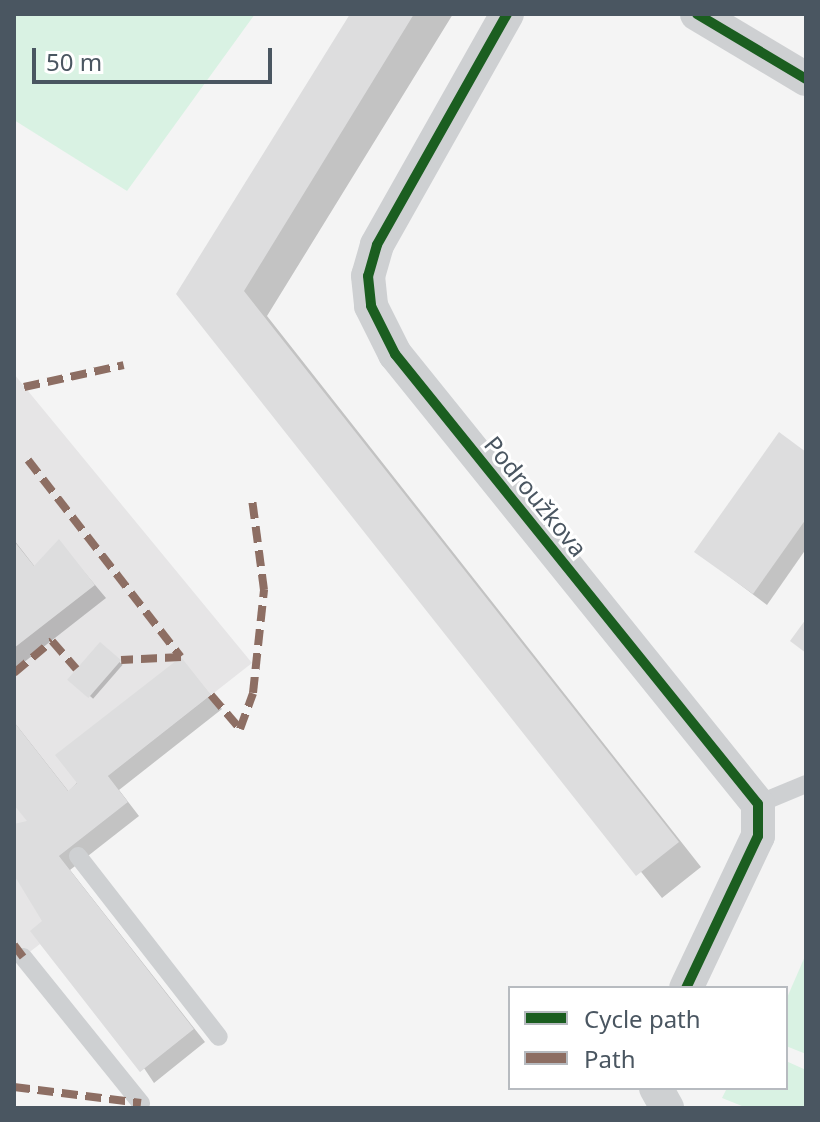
<!DOCTYPE html>
<html>
<head>
<meta charset="utf-8">
<style>
	body { margin:0 }
	#map { position:relative; width:820px; height:1122px; overflow:hidden; background:#f4f4f4; font-family:"Noto Sans",sans-serif }
	div>[style] { position:absolute }
	.education>* { inset:0; background:#e6e5e6 }
	.green>* { inset:0; background:#d9f2e3 }
	.shadow>* { inset:0; background:#0003; transform-origin:0 0 }
	.building>* { inset:0; background:#ddddde; transform-origin:0 0 }
	.service>* { height:18px; margin:-9px; padding:0 9px; transform-origin:9px; border-radius:9px; background:#ced0d2 }
	.minor>* { height:34px; margin:-17px; padding:0 17px; transform-origin:17px; border-radius:17px; background:#ced0d2 }
	.quiet>* { height:8px; margin-top:-4px; transform-origin:0; background:repeating-linear-gradient(90deg,#8d6e63 0 16px,transparent 0 24px) }
	.cycleway>* { height:10px; margin:-5px; padding:0 5px; transform-origin:5px; border-radius:5px; background:#1b5e20 }
	span { translate:-50% -50%; white-space:nowrap; text-align:center; line-height:1.15; -webkit-text-stroke:6px #fff; paint-order:stroke }
	.street-label { font-size:24px; color:#4a5661 }
	.frame { position:absolute; inset:0; border:16px solid #4a5661; pointer-events:none }
	.legend { position:absolute; left:508px; top:986px; width:280px; height:104px; box-sizing:border-box; background:#fff; border:2px solid #b7bbc0; margin:0; padding:10px 14px; list-style:none; font-size:24px; color:#4a5661 }
	.legend li { display:flex; align-items:center; gap:16px; height:40px }
	.legend b { width:40px; border:2px solid #b7bbc0 }
	.scale { position:absolute; left:32px; top:48px; width:240px; height:36px; box-sizing:border-box; border:4px solid #4a5661; border-top:0; padding-left:10px; font-size:24px; line-height:28px; white-space:nowrap; color:#4a5661; -webkit-text-stroke:6px #fff; paint-order:stroke }
</style>
</head>
<body>
<div id="map">
	<div class="education">
		<i style="clip-path:polygon(14px 374px,252px 663px,108px 776px,128px 802px,59px 856px,194px 1029px,140px 1072px,40px 944px,14px 964px)"></i>
	</div>
	<div class="green">
		<i style="clip-path:polygon(14px 14px,255px 14px,127px 191px,14px 120px)"></i>
		<i style="clip-path:polygon(806px 954px,806px 1054px,786px 1046px,786px 1000px)"></i>
		<i style="clip-path:polygon(786px 1061px,806px 1070px,806px 1108px,747px 1108px,722px 1098px,727px 1088px,786px 1088px)"></i>
	</div>
	<div class="shadow">
		<i style="clip-path:polygon(352px 14px,453px 14px,267px 316px,701px 867px,662px 898px,179px 294px)"></i>
		<i style="clip-path:polygon(806px 454px,806px 549px,767px 605px,697px 552px)"></i>
		<i style="clip-path:polygon(14px 540px,35px 567px,59px 542px,106px 598px,14px 670px)"></i>
		<i style="left:100px;top:645px;width:30px;height:45px;rotate:41deg"></i>
		<i style="clip-path:polygon(181px 659px,222px 709px,119px 790px,139px 816px,70px 870px,205px 1042px,154px 1083px,14px 874px,14px 823px,19px 830px,30px 822px,14px 802px,14px 722px,69px 792px)"></i>
	</div>
	<div class="building">
		<i style="clip-path:polygon(350px 14px,414px 14px,244px 291px,679px 842px,636px 876px,176px 294px)"></i>
		<i style="clip-path:polygon(779px 432px,806px 452px,806px 519px,753px 594px,694px 552px)"></i>
		<i style="clip-path:polygon(59px 539px,95px 585px,14px 648px,14px 541px,34px 566px)"></i>
		<i style="clip-path:polygon(806px 619px,806px 653px,790px 641px)"></i>
		<i style="left:100px;top:642px;width:28px;height:50px;rotate:41deg"></i>
		<i style="clip-path:polygon(181px 657px,211px 695px,108px 776px,128px 802px,59px 856px,194px 1029px,140px 1072px,30px 931px,42px 921px,14px 875px,14px 824px,27px 821px,14px 805px,14px 722px,68px 791px,77px 783px,55px 755px)"></i>
	</div>
	<div class="service">
		<i style="left:758px;top:804px;width:52px;rotate:-22.6deg"></i>
		<i style="left:78px;top:856px;width:229px;rotate:52.1deg"></i>
		<i style="left:23px;top:957px;width:188px;rotate:51.1deg"></i>
	</div>
	<div class="minor">
		<i style="left:507px;top:14px;width:265px;rotate:119.4deg"></i>
		<i style="left:377px;top:245px;width:32px;rotate:106deg"></i>
		<i style="left:368px;top:276px;width:30px;rotate:84deg"></i>
		<i style="left:371px;top:306px;width:54px;rotate:63.4deg"></i>
		<i style="left:395px;top:354px;width:578px;rotate:51.11deg"></i>
		<i style="left:758px;top:804px;width:32px;rotate:90deg"></i>
		<i style="left:758px;top:836px;width:168px;rotate:115.3deg"></i>
		<i style="left:697px;top:14px;width:127px;rotate:30.8deg"></i>
		<i style="left:656px;top:1088px;width:23px;rotate:61deg"></i>
	</div>
	<div class="quiet">
		<i style="left:24px;top:387px;width:102px;rotate:-12.4deg"></i>
		<i style="left:28px;top:460px;width:249px;rotate:52.2deg"></i>
		<i style="left:181px;top:657px;width:60px;rotate:177.1deg"></i>
		<i style="left:14px;top:673px;width:50px;rotate:-40.1deg"></i>
		<i style="left:52px;top:641px;width:37px;rotate:49deg"></i>
		<i style="left:211px;top:695px;width:45px;rotate:49.5deg"></i>
		<i style="left:240px;top:729px;width:38px;rotate:-70deg"></i>
		<i style="left:253px;top:693px;width:104px;rotate:-83.9deg"></i>
		<i style="left:264px;top:590px;width:92px;rotate:-97.5deg"></i>
		<i style="left:14px;top:945px;width:15px;rotate:53deg"></i>
		<i style="left:14px;top:1087px;width:128px;rotate:7.2deg"></i>
	</div>
	<div class="cycleway">
		<i style="left:507px;top:14px;width:265px;rotate:119.4deg"></i>
		<i style="left:377px;top:245px;width:32px;rotate:106deg"></i>
		<i style="left:368px;top:276px;width:30px;rotate:84deg"></i>
		<i style="left:371px;top:306px;width:54px;rotate:63.4deg"></i>
		<i style="left:395px;top:354px;width:578px;rotate:51.11deg"></i>
		<i style="left:758px;top:804px;width:32px;rotate:90deg"></i>
		<i style="left:758px;top:836px;width:168px;rotate:115.3deg"></i>
		<i style="left:697px;top:14px;width:127px;rotate:30.8deg"></i>
	</div>
	<div class="street-label">
		<span style="left:536px;top:496px;rotate:51deg">Podroužkova</span>
	</div>
	<div class="frame"></div>
	<ul class="legend">
	<li><b style="height:10px;background:#1b5e20"></b>Cycle path</li>
	<li><b style="height:10px;background:#8d6e63"></b>Path</li>
	</ul>
	<div class="scale">50 m</div>
</div>
</body>
</html>
